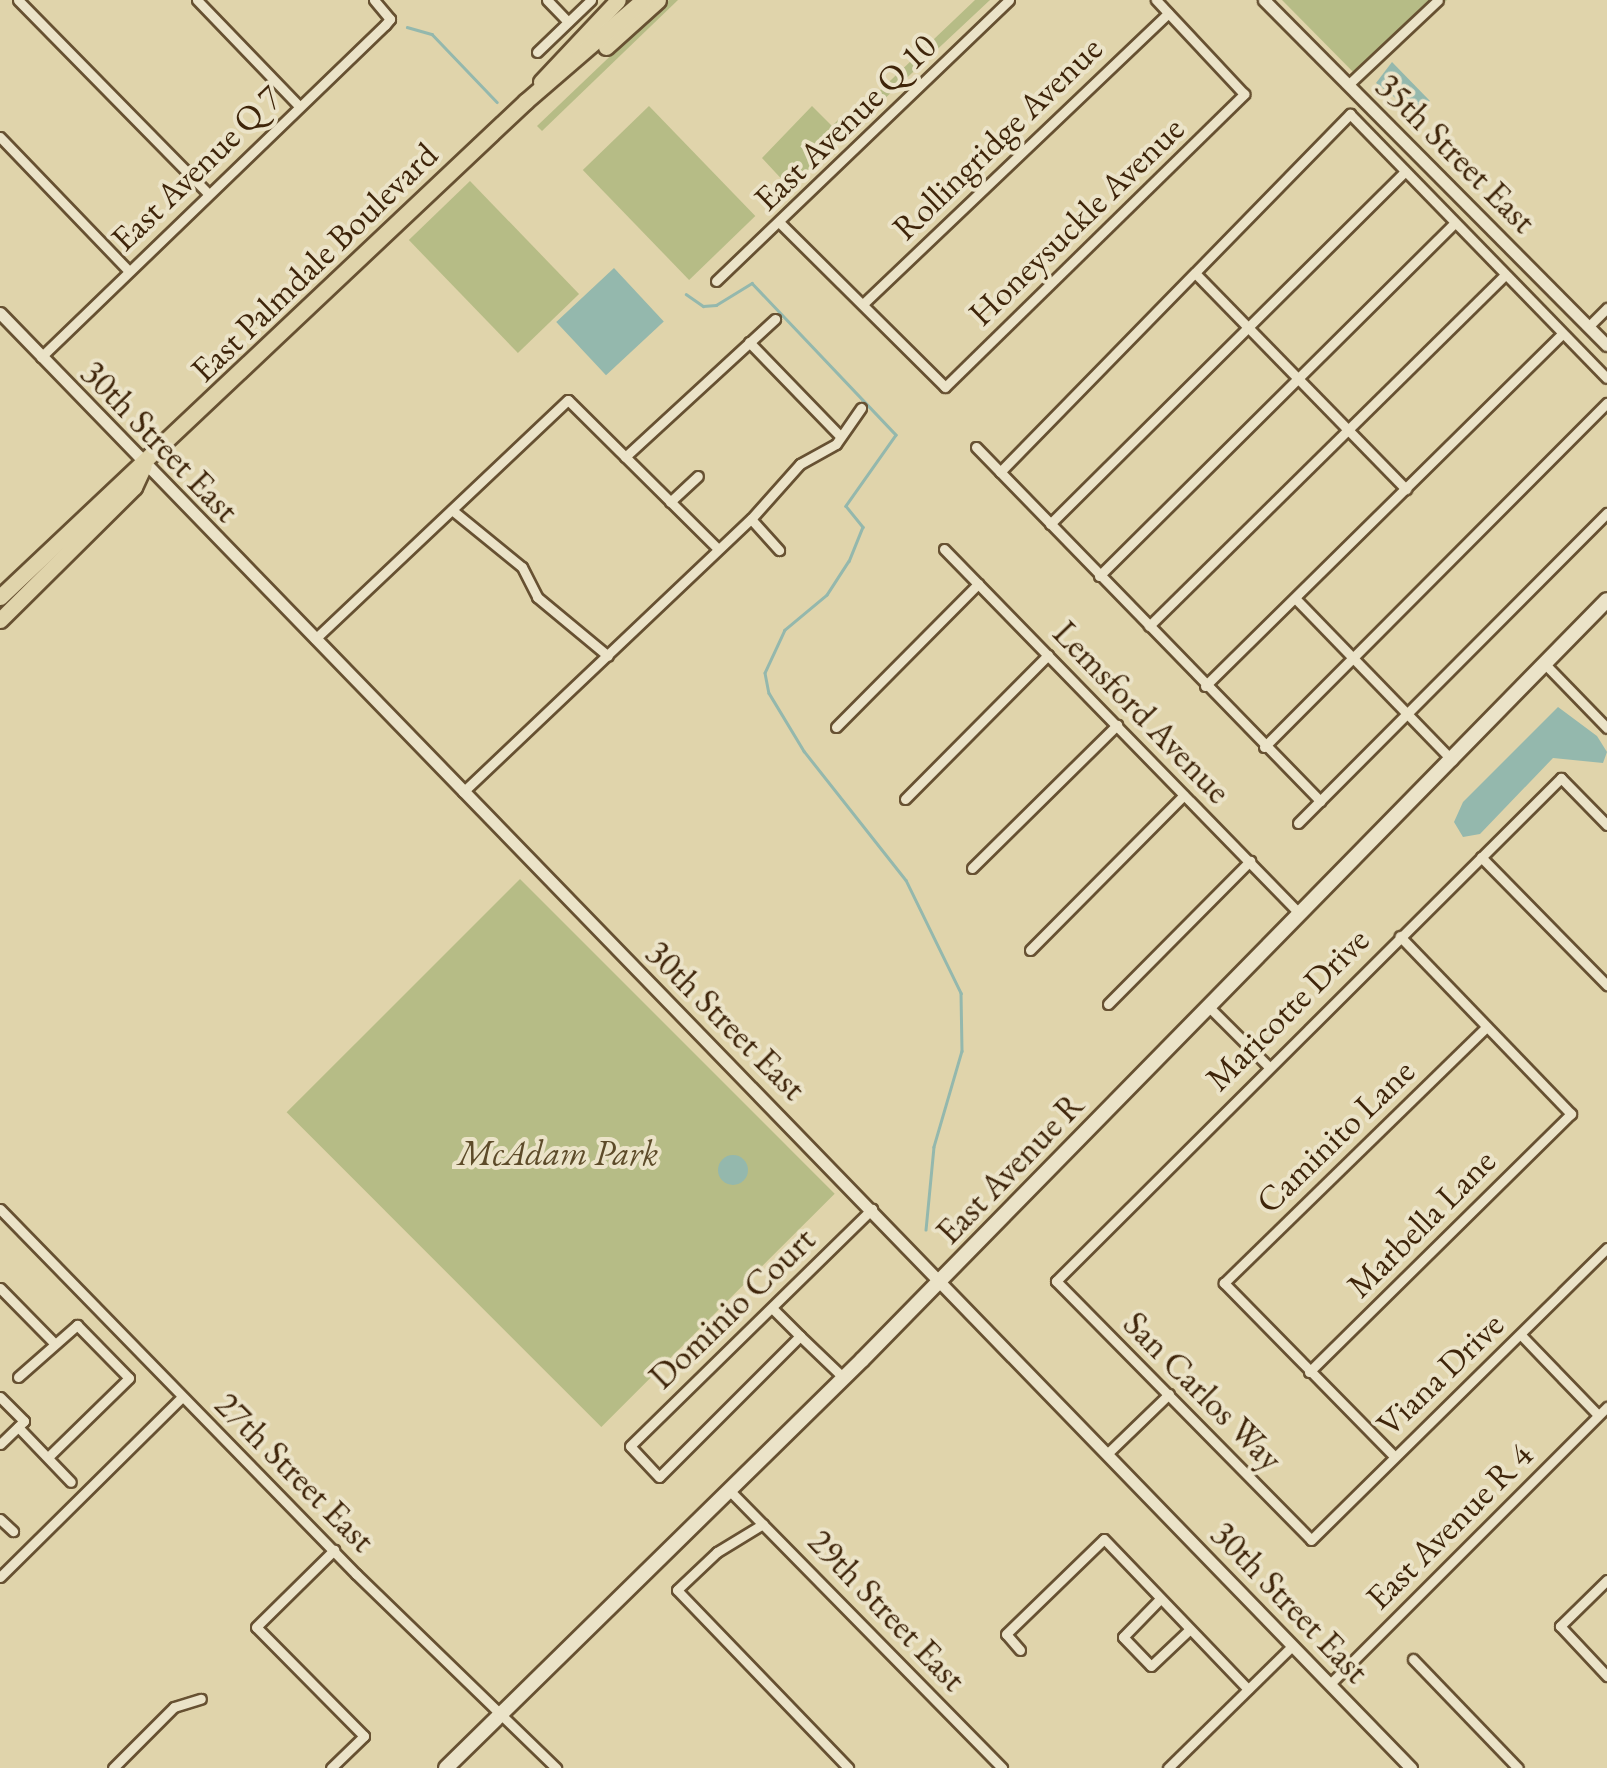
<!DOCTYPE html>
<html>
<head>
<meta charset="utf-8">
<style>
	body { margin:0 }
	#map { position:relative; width:1607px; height:1768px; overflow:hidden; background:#e0d4ab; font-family:"EB Garamond",serif }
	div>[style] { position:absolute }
	.green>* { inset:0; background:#b6bc86; transform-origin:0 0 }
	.water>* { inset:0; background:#94b8ad; transform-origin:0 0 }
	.round { border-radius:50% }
	.stream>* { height:2.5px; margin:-1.25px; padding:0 1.25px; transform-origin:1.25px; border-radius:1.25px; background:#94b8ad }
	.roads { filter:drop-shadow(2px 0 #675132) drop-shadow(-2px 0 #675132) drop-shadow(0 2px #675132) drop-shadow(0 -2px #675132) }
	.minor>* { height:9px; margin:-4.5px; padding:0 4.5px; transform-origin:4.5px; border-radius:4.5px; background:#ebe3c8 }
	.tertiary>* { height:11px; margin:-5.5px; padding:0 5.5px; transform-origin:5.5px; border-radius:5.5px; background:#ebe3c8 }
	.secondary>* { height:14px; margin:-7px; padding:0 7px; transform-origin:7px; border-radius:7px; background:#ebe3c8 }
	.trunk>* { height:15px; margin:-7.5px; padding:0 7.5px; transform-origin:7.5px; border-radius:7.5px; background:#e0d4ab }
	span { translate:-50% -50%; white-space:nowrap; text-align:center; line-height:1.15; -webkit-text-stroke:8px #ebe3c8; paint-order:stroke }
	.street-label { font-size:35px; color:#3f250a }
	.park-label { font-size:35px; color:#5d4b29; font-style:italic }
</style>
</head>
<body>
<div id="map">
	<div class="green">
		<i style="clip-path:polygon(669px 0,678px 0,542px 131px,537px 126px)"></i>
		<i style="clip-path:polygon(975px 0,990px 0,771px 205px,788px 186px,762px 158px,812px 106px,841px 135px,833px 125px,839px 119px,850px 119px)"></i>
		<i style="clip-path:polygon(1282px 0,1447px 0,1362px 81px)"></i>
		<i style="left:649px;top:106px;width:153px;height:92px;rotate:46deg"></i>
		<i style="left:470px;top:181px;width:157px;height:85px;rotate:46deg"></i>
		<i style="left:520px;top:879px;width:445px;height:330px;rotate:45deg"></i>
	</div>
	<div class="water">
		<i style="clip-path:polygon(1392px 62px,1430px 101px,1416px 114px,1376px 83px)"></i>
		<i style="left:614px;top:268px;width:73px;height:79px;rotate:47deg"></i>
		<i style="clip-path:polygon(1558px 707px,1597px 736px,1607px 752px,1603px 763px,1553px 758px,1480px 834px,1463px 837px,1454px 822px,1463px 802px)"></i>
		<i class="round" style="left:718px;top:1155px;width:30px;height:30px"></i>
	</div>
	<div class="stream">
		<i style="left:407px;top:27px;width:26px;rotate:16deg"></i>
		<i style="left:432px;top:34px;width:94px;rotate:46.3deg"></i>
		<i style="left:686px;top:294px;width:21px;rotate:35deg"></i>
		<i style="left:703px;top:306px;width:13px;rotate:-4deg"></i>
		<i style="left:716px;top:305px;width:42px;rotate:-31.4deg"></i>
		<i style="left:752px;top:283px;width:209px;rotate:46.5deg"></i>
		<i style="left:896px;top:435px;width:87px;rotate:125.2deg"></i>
		<i style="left:846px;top:506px;width:27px;rotate:51deg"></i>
		<i style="left:863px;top:527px;width:37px;rotate:112deg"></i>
		<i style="left:849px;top:561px;width:40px;rotate:122.9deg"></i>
		<i style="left:827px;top:595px;width:55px;rotate:140.2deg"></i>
		<i style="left:785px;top:630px;width:47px;rotate:114.9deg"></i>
		<i style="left:765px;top:673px;width:20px;rotate:79deg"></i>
		<i style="left:769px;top:693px;width:68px;rotate:58.9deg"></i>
		<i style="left:804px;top:751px;width:164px;rotate:51.7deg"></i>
		<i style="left:906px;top:880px;width:126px;rotate:64deg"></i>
		<i style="left:961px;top:993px;width:58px;rotate:89deg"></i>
		<i style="left:962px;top:1051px;width:100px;rotate:106.3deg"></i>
		<i style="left:934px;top:1147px;width:83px;rotate:95.5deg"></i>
	</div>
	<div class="roads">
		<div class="minor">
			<i style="left:18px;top:0;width:269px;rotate:45.5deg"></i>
			<i style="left:197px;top:0;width:147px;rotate:46.1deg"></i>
			<i style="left:547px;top:0;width:30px;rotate:46deg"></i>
			<i style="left:537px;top:52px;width:75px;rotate:-43.9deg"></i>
			<i style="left:1349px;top:84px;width:122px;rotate:-43.3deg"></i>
			<i style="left:0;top:137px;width:186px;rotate:46.1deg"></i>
			<i style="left:781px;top:224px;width:231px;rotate:44.8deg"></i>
			<i style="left:945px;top:387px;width:419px;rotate:-44.4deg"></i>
			<i style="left:1244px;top:94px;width:129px;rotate:-133.1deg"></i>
			<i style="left:1198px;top:276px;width:298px;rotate:45.7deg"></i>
			<i style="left:716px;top:281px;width:406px;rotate:-43.8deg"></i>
			<i style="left:864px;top:303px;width:420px;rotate:-43.6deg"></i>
			<i style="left:1588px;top:327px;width:27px;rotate:-45deg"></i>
			<i style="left:749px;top:342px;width:131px;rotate:45.9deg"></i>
			<i style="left:41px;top:357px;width:478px;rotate:-44deg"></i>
			<i style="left:385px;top:25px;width:8px;rotate:-50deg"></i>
			<i style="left:390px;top:19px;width:25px;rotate:-130deg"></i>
			<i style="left:976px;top:447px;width:494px;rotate:45.8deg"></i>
			<i style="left:625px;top:457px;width:204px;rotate:-42.6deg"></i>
			<i style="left:1000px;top:472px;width:501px;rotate:-45.65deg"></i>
			<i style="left:1350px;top:114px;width:368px;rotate:45.8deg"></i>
			<i style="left:670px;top:502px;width:38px;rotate:-43deg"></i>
			<i style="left:452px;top:510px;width:90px;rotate:39.2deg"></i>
			<i style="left:522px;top:567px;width:34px;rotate:63deg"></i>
			<i style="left:537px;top:597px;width:92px;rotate:39.7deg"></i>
			<i style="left:751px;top:519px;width:42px;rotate:47.9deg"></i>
			<i style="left:1050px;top:524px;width:499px;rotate:-44.8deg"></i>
			<i style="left:944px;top:549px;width:510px;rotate:45.72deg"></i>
			<i style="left:1099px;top:576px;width:500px;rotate:-44.8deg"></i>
			<i style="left:1295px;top:598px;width:226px;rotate:45.9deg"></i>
			<i style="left:1149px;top:626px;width:500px;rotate:-44.6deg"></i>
			<i style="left:315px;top:639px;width:348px;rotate:-43.4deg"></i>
			<i style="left:568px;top:400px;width:211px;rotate:44.8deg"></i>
			<i style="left:1545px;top:664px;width:89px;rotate:45.9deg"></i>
			<i style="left:1205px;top:686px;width:501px;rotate:-44.6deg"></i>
			<i style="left:836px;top:727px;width:202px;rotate:-45.2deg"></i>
			<i style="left:1264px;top:747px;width:486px;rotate:-45.1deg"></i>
			<i style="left:463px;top:792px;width:397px;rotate:-43.5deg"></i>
			<i style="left:751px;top:519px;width:74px;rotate:-48.3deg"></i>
			<i style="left:800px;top:464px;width:41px;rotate:-29.1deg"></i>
			<i style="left:836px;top:444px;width:44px;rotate:-55.2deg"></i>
			<i style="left:905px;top:799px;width:203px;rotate:-45.2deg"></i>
			<i style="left:1298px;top:823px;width:438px;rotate:-45.1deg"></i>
			<i style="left:1607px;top:825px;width:66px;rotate:-134.4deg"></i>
			<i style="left:1561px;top:778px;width:713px;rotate:135.11deg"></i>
			<i style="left:1056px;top:1281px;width:363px;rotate:45.4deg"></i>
			<i style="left:1311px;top:1540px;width:416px;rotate:-44.6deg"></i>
			<i style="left:1481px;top:857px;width:180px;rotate:45.5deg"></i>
			<i style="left:972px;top:868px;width:204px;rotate:-44.6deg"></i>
			<i style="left:1030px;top:950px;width:218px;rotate:-45.2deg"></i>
			<i style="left:1108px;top:1004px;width:202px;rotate:-45.2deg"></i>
			<i style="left:1209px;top:1007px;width:82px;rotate:45deg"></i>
			<i style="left:0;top:1209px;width:510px;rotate:45.72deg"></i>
			<i style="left:356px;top:1574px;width:279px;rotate:44.1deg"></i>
			<i style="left:0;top:1288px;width:77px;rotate:45.5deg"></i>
			<i style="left:772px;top:1308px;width:40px;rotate:45deg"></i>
			<i style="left:800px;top:1336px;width:199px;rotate:135deg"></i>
			<i style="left:659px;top:1477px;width:42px;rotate:-133.1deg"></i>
			<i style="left:630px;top:1446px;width:339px;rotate:-44.4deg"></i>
			<i style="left:1521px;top:1335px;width:111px;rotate:46.1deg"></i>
			<i style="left:800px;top:1336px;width:61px;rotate:43.7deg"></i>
			<i style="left:1309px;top:1372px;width:368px;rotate:-44.6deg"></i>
			<i style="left:1571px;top:1114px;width:247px;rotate:-133.9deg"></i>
			<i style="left:18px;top:1377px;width:79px;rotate:-41.4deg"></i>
			<i style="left:77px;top:1325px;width:74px;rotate:45.5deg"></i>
			<i style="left:129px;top:1378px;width:113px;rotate:135.7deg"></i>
			<i style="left:0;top:1397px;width:34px;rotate:45deg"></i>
			<i style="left:24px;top:1421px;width:33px;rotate:136deg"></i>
			<i style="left:18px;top:1427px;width:76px;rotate:46.1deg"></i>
			<i style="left:1110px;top:1451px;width:82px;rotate:-44deg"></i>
			<i style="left:1394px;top:1456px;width:243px;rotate:-134.5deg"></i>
			<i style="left:1224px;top:1283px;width:365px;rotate:-44.3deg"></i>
			<i style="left:731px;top:1492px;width:387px;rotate:45.5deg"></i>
			<i style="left:0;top:1519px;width:18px;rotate:43deg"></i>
			<i style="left:763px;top:1524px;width:54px;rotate:148.7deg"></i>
			<i style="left:717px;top:1552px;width:55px;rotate:136.5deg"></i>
			<i style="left:677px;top:1590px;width:247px;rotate:46.1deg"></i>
			<i style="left:0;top:1577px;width:256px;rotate:-44.7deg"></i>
			<i style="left:1607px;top:1580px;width:66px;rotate:135.6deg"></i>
			<i style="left:1560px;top:1626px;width:69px;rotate:46.8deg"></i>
			<i style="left:1160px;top:1599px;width:53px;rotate:134.2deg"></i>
			<i style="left:1123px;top:1637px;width:40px;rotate:46deg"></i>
			<i style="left:1151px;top:1666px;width:52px;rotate:-43.5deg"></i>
			<i style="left:1020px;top:1650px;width:21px;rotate:-131deg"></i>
			<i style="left:1006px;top:1634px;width:136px;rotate:-44.1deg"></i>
			<i style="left:1104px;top:1539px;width:208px;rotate:46.2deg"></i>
			<i style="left:1413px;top:1659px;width:151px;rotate:46.1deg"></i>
			<i style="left:1330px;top:1684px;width:392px;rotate:-45deg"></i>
			<i style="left:113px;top:1768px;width:86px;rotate:-45deg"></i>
			<i style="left:174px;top:1707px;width:28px;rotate:-17deg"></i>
			<i style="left:331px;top:1768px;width:46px;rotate:-44.1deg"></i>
			<i style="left:364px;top:1736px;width:153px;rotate:-134.7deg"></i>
			<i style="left:256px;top:1627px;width:110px;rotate:-44.6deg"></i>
			<i style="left:1168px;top:1768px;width:174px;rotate:-44.5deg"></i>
		</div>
		<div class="tertiary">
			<i style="left:1264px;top:0;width:486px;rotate:45.2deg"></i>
			<i style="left:0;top:313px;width:2027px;rotate:45.88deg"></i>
		</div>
		<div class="secondary">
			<i style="left:446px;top:1768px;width:583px;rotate:-44.44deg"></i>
			<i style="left:862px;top:1360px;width:1064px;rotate:-45.57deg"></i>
		</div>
		<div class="trunk">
			<i style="left:606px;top:47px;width:70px;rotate:-42.1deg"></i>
			<i style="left:541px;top:82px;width:112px;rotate:-46.8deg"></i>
			<i style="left:0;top:597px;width:723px;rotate:-43.32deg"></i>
			<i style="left:526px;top:101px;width:155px;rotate:-40.8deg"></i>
			<i style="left:0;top:620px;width:189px;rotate:-44.8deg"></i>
			<i style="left:134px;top:487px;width:23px;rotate:-65deg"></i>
		</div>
	</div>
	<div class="street-label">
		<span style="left:845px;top:122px;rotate:-44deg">East Avenue Q 10</span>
		<span style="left:997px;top:138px;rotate:-44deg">Rollingridge Avenue</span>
		<span style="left:1456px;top:153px;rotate:45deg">35th Street East</span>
		<span style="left:196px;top:168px;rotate:-44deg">East Avenue Q 7</span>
		<span style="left:1076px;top:221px;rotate:-44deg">Honeysuckle Avenue</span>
		<span style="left:314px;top:262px;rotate:-44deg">East Palmdale Boulevard</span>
		<span style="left:160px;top:441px;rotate:46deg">30th Street East</span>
		<span style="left:1142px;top:712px;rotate:46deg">Lemsford Avenue</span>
		<span style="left:1287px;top:1009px;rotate:-45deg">Maricotte Drive</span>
		<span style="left:726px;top:1020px;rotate:45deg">30th Street East</span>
		<span style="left:1335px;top:1136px;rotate:-44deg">Caminito Lane</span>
		<span style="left:1010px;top:1168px;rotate:-46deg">East Avenue R</span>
		<span style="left:1421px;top:1223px;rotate:-45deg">Marbella Lane</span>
		<span style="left:732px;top:1308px;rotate:-44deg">Dominio Court</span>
		<span style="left:1440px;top:1374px;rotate:-44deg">Viana Drive</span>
		<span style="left:1203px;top:1391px;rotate:45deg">San Carlos Way</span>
		<span style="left:295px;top:1472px;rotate:45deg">27th Street East</span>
		<span style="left:1449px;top:1526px;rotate:-45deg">East Avenue R 4</span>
		<span style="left:1290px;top:1602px;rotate:46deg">30th Street East</span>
		<span style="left:887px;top:1610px;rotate:46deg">29th Street East</span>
	</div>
	<div class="park-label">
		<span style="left:558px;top:1153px">McAdam Park</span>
	</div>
</div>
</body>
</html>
